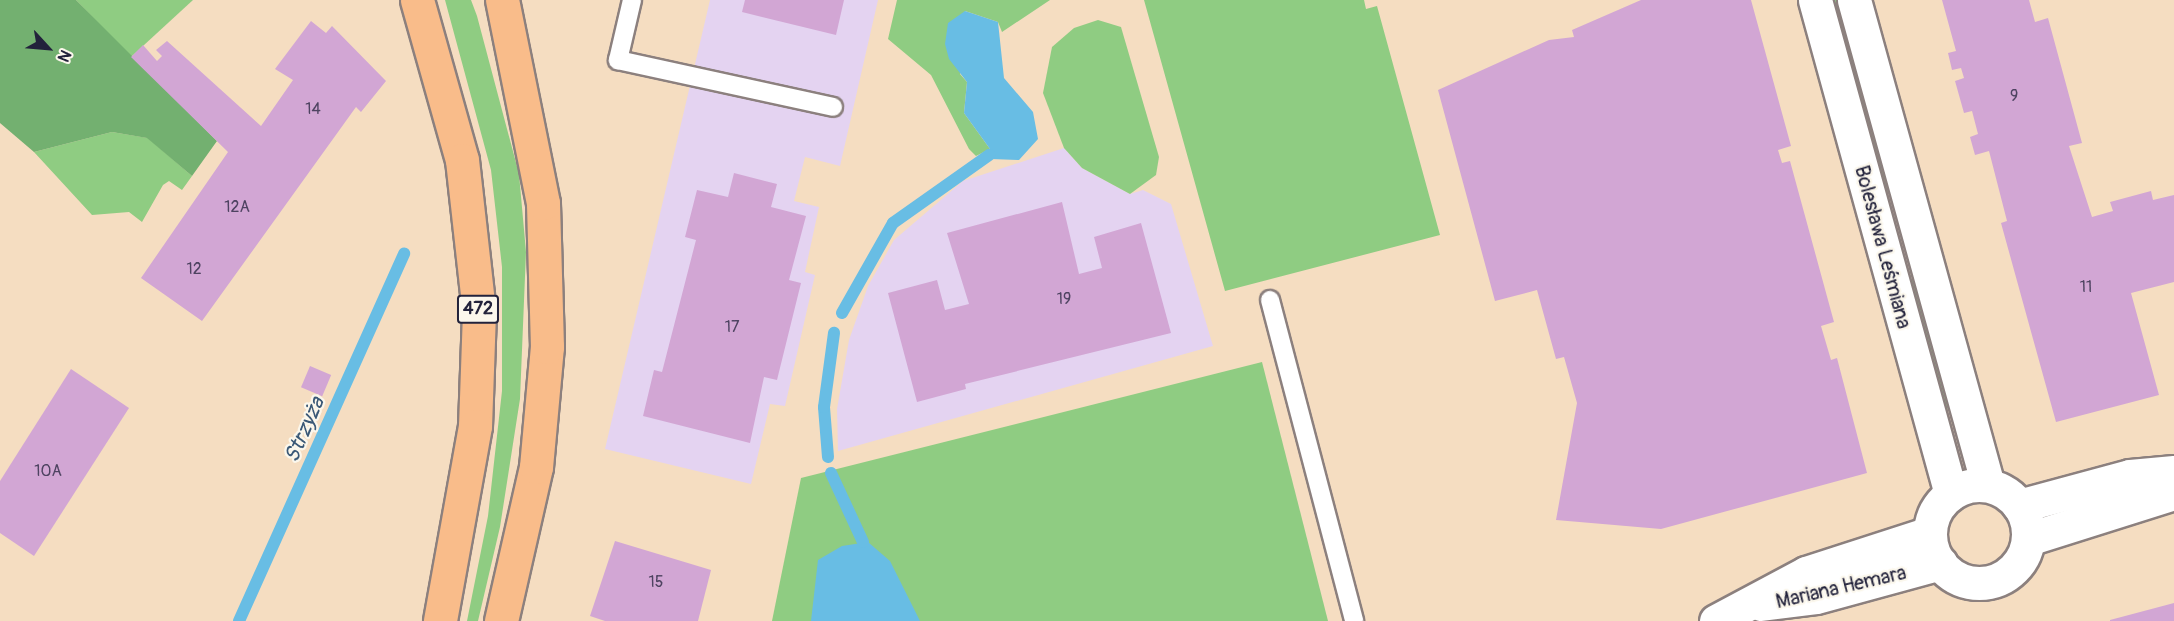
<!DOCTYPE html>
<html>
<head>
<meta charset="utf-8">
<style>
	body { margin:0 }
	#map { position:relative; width:2174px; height:621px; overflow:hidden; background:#f5ddc1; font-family:Pangolin,sans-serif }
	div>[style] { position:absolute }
	.built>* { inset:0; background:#e4d3f1 }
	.green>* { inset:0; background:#8fcc82 }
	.forest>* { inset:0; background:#73b070 }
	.water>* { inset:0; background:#68bde4 }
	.stream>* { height:12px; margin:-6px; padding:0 6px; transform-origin:6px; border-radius:6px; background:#68bde4 }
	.building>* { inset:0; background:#d2a6d4; transform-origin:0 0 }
	.roads { filter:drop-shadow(2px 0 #8c807e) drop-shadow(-2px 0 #8c807e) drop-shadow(0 2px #8c807e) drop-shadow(0 -2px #8c807e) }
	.service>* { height:18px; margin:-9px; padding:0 9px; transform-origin:9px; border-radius:9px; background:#fff }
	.minor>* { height:33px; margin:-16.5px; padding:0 16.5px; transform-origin:16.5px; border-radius:16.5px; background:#fff }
	.minor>.ring { margin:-16.5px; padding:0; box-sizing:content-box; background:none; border:33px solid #fff; border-radius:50% }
	.primary>* { height:33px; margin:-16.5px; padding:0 16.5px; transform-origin:16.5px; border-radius:16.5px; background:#f9bc8a }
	span { translate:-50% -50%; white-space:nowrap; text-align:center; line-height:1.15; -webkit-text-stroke:4.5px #fbf7ec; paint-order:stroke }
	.number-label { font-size:16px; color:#4e4361 }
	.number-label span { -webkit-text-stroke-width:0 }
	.shield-label span { padding:2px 4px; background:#fbf7ec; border:2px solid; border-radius:4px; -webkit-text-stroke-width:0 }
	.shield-label { font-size:18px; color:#22223b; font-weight:700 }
	.street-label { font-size:20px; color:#22223b }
	.water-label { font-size:21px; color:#3a5876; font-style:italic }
	.north { position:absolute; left:18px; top:18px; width:60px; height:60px; -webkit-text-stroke:4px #fbf7ec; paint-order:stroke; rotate:116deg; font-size:16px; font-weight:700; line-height:24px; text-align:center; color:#22223b }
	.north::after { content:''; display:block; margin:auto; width:21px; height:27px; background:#22223b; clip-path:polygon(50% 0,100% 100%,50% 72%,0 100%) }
</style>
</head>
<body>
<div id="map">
	<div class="built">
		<i style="clip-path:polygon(710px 0,878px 0,840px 166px,805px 157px,794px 201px,819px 207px,805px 272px,815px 275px,785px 406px,770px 404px,751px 484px,605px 449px)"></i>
		<i style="clip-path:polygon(1064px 148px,1082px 168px,1130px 194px,1143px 190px,1171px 204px,1213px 346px,838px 451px,837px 409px,849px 340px,868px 286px,894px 240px,963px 181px)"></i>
	</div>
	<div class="green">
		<i style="clip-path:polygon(76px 0,193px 0,131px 57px)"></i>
		<i style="clip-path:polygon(445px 0,471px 0,477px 16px,519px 174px,526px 252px,520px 399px,500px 527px,478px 621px,467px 621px,488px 516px,502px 391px,502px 267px,491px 170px)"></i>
		<i style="clip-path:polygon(897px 0,1050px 0,1002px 32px,998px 22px,965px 11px,960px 74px,967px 82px,964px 113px,990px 149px,976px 156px,969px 149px,931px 75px,888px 39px)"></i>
		<i style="clip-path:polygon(1144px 0,1364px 0,1366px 9px,1377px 6px,1440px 235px,1225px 291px)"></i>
		<i style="clip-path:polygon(1828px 0,1840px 0,1890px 189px,1886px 194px)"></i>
		<i style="clip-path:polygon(1098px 20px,1121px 27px,1159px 157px,1156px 175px,1130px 194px,1082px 168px,1064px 148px,1043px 93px,1052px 47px,1074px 28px)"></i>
		<i style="clip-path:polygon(112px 132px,148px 138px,192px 176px,182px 190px,169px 181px,163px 185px,142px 222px,129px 212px,92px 215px,34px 152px)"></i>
		<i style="clip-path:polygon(1909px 278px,1915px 282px,1950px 408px,1939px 411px)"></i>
		<i style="clip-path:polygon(1262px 362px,1328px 621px,772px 621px,801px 478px)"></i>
	</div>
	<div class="forest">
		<i style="clip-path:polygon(0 0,76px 0,217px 141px,192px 176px,147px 138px,112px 132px,34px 152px,0 123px)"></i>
	</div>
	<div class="water">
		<i style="clip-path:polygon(965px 11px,998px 22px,1004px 78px,1033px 112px,1038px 139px,1019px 160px,991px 159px,990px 149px,964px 113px,967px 82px,949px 59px,945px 44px,948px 23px)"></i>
		<i style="clip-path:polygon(868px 542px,890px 561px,920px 621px,811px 621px,818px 560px,842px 546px)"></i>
	</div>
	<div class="stream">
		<i style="left:842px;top:313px;width:103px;rotate:-60.5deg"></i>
		<i style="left:893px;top:223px;width:118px;rotate:-35.3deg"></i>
		<i style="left:828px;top:457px;width:50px;rotate:-94.6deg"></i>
		<i style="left:824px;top:407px;width:75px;rotate:-82.3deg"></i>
		<i style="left:831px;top:473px;width:76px;rotate:65.1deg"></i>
		<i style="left:239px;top:621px;width:403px;rotate:-65.8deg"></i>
	</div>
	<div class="building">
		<i style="clip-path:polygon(745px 0,844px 0,836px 35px,742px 12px)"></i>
		<i style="clip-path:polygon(1641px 0,1751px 0,1791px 146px,1778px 150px,1782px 163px,1790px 161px,1834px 322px,1821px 326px,1831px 360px,1837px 358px,1867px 473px,1661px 529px,1556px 520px,1577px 403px,1564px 357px,1556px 359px,1537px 290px,1495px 301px,1438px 90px,1549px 40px,1574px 37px,1572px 30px)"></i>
		<i style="clip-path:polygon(1942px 0,2029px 0,2035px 22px,2048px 18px,2082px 143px,2069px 146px,2092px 217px,2113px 211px,2110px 202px,2151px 191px,2153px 200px,2174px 195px,2174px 282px,2131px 293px,2159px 395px,2056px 422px,2001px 223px,2007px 221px,1989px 151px,1975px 155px,1970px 137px,1978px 134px,1972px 111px,1964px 113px,1955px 81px,1964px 78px,1961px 68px,1952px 70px,1948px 53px,1956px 51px)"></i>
		<i style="clip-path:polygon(311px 21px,326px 33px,332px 26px,386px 81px,361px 112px,356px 107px,202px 321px,141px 278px,228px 152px,131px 57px,143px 45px,157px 61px,162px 56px,156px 50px,167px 41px,261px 126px,293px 80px,275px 69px)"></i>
		<i style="clip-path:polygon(734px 173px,777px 184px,771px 207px,806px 216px,789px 280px,801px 283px,777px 380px,764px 377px,750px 443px,643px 416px,654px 370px,662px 372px,696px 240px,685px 237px,697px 190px,728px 197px)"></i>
		<i style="clip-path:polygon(1062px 202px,1079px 274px,1102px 268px,1094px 237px,1141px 223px,1171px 333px,965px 384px,966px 389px,917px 402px,888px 293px,937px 280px,945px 310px,969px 304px,947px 233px)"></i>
		<i style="left:310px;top:366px;width:23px;height:23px;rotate:23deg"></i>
		<i style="clip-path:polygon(71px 369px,129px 408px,34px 556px,0 533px,0 481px)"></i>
		<i style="clip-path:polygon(615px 541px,711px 570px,698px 621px,605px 621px,590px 616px)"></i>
		<i style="clip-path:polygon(2174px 603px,2174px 621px,2110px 621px,2110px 620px)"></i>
	</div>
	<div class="roads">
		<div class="service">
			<i style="left:632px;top:0;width:62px;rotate:103.1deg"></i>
			<i style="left:618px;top:60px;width:220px;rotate:12.3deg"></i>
			<i style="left:1270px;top:300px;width:332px;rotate:75.3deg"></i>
		</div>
		<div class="minor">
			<i style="left:1815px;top:0;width:512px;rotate:74.61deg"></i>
			<i style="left:1854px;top:0;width:503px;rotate:74.56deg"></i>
			<i class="ring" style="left:1930px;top:485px;width:65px;height:65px"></i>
			<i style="left:2019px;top:506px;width:115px;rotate:-15.1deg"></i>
			<i style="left:2130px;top:476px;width:44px;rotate:-5.2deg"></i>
			<i style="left:2028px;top:539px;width:153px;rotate:-17.5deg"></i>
			<i style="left:1761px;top:604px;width:55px;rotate:-7.3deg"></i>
			<i style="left:1816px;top:597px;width:129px;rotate:-15.3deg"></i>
			<i style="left:1716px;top:621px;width:102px;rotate:-28.1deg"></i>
			<i style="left:1806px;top:573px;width:130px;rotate:-17.9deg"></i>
		</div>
		<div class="primary">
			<i style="left:417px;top:0;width:166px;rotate:74.3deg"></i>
			<i style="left:462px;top:160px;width:153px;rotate:83.6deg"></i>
			<i style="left:479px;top:312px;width:114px;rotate:92deg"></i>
			<i style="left:475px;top:426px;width:198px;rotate:100.2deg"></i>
			<i style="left:501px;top:621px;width:158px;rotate:-77.2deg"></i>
			<i style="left:536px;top:467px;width:121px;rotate:-84.8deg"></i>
			<i style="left:547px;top:347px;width:144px;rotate:-91.6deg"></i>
			<i style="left:543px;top:203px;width:207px;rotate:-101.4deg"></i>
		</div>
	</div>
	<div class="number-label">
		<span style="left:2014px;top:96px">9</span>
		<span style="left:313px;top:109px">14</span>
		<span style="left:237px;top:207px">12A</span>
		<span style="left:194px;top:269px">12</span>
		<span style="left:2086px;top:287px">11</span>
		<span style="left:1064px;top:299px">19</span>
		<span style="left:732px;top:327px">17</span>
		<span style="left:48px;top:471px">10A</span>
		<span style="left:656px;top:582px">15</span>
	</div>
	<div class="shield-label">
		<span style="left:478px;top:309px">472</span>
	</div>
	<div class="street-label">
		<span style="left:1883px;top:247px;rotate:75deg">Bolesława Leśmiana</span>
		<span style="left:1841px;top:587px;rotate:-13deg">Mariana Hemara</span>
	</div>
	<div class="water-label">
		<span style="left:305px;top:430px;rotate:-66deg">Strzyża</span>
	</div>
	<div class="north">N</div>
</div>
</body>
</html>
